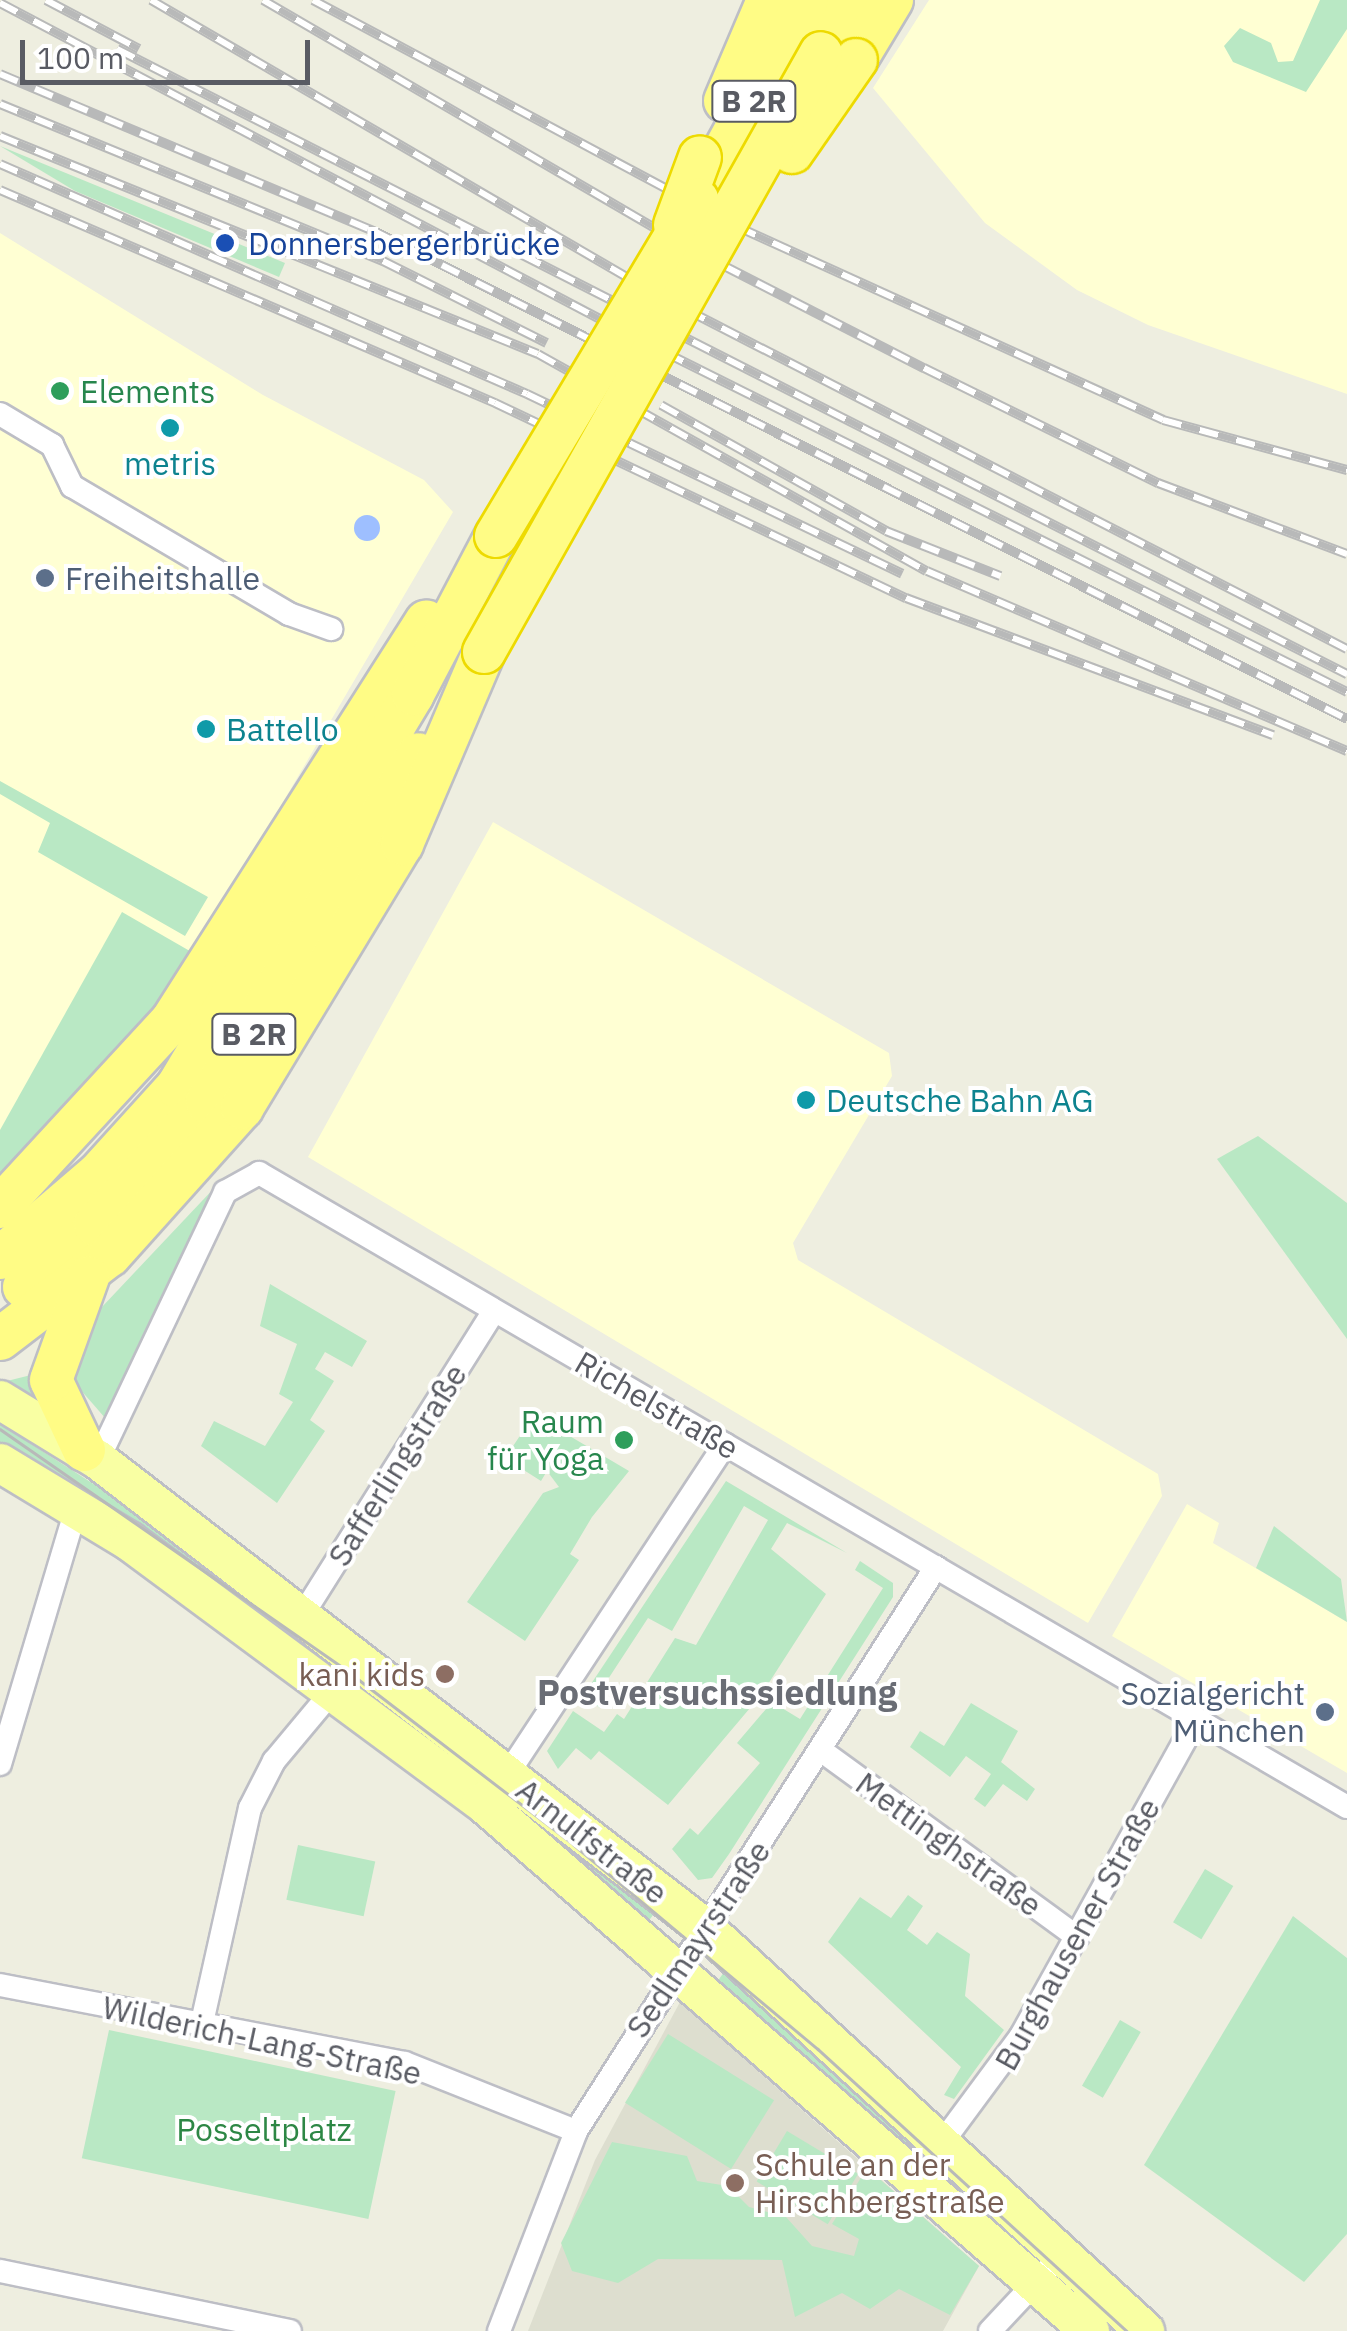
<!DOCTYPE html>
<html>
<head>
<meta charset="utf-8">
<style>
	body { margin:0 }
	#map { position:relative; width:1347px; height:2331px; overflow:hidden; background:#eeeee0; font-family:"IBM Plex Sans",sans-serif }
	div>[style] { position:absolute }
	.commercial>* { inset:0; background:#ffffd3 }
	.education>* { inset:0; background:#dddecf }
	.green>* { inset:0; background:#b9e8c4; transform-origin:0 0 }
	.water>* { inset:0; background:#9ebfff }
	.round { border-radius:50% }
	.roads { filter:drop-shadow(2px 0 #bdbec5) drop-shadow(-2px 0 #bdbec5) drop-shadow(0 2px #bdbec5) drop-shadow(0 -2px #bdbec5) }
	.street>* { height:22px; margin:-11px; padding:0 11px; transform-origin:11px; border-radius:11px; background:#fff }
	.primary>* { height:38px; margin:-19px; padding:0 19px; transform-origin:19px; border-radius:19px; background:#f9ffa3 }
	.highway>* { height:42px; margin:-21px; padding:0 21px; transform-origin:21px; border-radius:21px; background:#fffc85 }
	.tram>* { height:2.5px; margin:-1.25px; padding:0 1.25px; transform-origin:1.25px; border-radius:1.25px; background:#b8b9b9 }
	.rail>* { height:10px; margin-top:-5px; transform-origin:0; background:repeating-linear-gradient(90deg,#fff 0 19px,#b8b9b9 0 38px); box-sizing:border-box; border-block:2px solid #b8b9b9 }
	.bridges { filter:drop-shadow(2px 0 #edda00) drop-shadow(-2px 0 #edda00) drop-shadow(0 2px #edda00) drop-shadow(0 -2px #edda00) }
	.highway-bridge>* { height:42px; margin:-21px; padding:0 21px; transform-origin:21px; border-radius:21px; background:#fffc85 }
	.dots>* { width:28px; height:28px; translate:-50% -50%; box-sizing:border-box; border:5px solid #fff; border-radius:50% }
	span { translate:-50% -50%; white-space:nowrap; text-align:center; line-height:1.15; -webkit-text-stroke:8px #fff; paint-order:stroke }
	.shield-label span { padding:2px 8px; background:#fff; border:2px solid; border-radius:8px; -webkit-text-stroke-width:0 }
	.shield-label { font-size:30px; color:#595b63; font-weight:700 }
	.transit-label { font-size:32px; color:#164399 }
	.left { translate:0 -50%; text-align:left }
	.leisure-label { font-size:32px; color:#27864d }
	.right { translate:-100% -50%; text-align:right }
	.culture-label { font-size:32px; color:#0d838f }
	.service-label { font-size:32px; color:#4e5e75 }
	.street-label { font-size:32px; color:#595b63 }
	.education-label { font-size:32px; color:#785e54 }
	.park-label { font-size:32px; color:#2d8745 }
	.neighbourhood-label { font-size:35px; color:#6a6d75; font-weight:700 }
	.scale { position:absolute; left:20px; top:40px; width:290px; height:45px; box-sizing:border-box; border:5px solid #595b63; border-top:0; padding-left:12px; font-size:30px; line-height:35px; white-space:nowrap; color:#595b63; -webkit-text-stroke:8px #fff; paint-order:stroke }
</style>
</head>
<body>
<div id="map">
	<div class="commercial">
		<i style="clip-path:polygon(929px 0,1347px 0,1347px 394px,1148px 325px,1077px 290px,985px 223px,873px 88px)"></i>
		<i style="clip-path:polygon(0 233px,263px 395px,424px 480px,453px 512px,201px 942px,0 1190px)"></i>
		<i style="clip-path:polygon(493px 822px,889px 1053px,892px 1076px,793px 1243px,798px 1260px,1158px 1474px,1162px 1496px,1088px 1623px,308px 1157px)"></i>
		<i style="clip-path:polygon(1187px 1504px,1219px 1523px,1213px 1543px,1347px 1622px,1347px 1773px,1112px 1636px)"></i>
	</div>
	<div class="education">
		<i style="clip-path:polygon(680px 2002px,979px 2266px,943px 2331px,528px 2331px,595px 2160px)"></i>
	</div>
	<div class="green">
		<i style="clip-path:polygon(1320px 0,1347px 0,1347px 29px,1306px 92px,1233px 62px,1224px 46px,1240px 28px,1271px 43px,1278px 62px,1293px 61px)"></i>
		<i style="clip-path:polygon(0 146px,285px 263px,279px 277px,75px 191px)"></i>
		<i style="clip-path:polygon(0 781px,208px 897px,185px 936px,38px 852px,50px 823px,0 794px)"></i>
		<i style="clip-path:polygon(122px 912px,195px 954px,145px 1024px,0 1174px,0 1130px)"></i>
		<i style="clip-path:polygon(1258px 1136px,1347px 1203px,1347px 1339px,1217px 1159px)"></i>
		<i style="clip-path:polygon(218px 1184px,106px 1419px,72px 1380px,84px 1326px)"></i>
		<i style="clip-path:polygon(270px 1284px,367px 1341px,352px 1367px,325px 1352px,315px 1369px,334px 1381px,310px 1420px,325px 1431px,277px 1503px,201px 1446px,214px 1421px,265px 1446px,293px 1402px,279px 1394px,297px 1344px,260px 1326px)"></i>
		<i style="clip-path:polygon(35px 1374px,47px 1407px,3px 1382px)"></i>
		<i style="clip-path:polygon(534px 1415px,629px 1471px,592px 1517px,570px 1554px,579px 1560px,525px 1641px,467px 1602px,543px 1493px,559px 1487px,547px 1471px,541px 1481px,505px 1458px)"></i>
		<i style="clip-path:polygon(0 1424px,131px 1508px,661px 1904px,645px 1926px,0 1442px)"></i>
		<i style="clip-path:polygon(726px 1481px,847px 1553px,787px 1523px,771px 1549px,826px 1594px,761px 1695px,668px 1805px,599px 1751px,591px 1760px,576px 1748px,558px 1769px,547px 1751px,573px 1711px,604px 1732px,617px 1714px,624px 1719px,675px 1638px,696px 1645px,768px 1520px,744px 1506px,672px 1631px,648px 1618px,595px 1699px,600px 1708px,583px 1696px)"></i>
		<i style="clip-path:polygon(1274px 1526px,1341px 1579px,1347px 1622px,1256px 1568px)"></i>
		<i style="clip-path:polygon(860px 1561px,893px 1583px,893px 1597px,729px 1854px,712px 1878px,698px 1880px,672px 1849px,690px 1828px,698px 1835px,760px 1763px,737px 1743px,772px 1702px,800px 1719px,883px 1588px,855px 1570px)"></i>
		<i style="clip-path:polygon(971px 1703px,1018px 1731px,1001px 1762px,1035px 1789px,1027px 1801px,1003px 1784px,985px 1807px,974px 1799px,991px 1774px,966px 1756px,950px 1777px,910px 1747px,920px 1731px,944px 1746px)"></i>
		<i style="left:298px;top:1845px;width:79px;height:56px;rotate:12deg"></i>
		<i style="left:1205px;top:1869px;width:33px;height:62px;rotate:31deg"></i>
		<i style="clip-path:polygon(908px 1895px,923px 1906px,907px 1930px,927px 1945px,937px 1932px,970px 1954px,965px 1996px,1004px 2030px,954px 2099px,944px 2095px,961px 2067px,828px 1942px,860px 1897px,891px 1918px)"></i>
		<i style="clip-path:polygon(1293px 1916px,1347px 1958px,1347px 2234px,1304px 2282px,1144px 2165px)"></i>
		<i style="clip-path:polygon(729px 1965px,1020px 2224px,1010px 2234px,717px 1982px)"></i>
		<i style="left:1120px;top:2020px;width:24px;height:76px;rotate:30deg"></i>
		<i style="left:109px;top:2030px;width:293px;height:131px;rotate:12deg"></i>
		<i style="left:668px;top:2034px;width:125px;height:81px;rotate:32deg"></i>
		<i style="left:787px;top:2131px;width:83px;height:59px;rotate:31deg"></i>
		<i style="clip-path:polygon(612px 2142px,687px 2156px,697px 2181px,728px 2186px,749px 2207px,786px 2217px,812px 2246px,854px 2256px,859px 2239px,832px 2224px,867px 2168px,979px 2266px,950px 2315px,899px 2289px,870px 2309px,842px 2293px,795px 2317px,782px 2260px,658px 2259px,618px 2283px,572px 2271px,561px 2243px)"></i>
	</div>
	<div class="water">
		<i class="round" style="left:354px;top:515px;width:26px;height:26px"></i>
	</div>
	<div class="roads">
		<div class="street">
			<i style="left:0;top:414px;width:61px;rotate:30.8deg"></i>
			<i style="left:52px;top:445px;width:46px;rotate:64deg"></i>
			<i style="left:72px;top:486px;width:252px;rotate:30.5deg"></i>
			<i style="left:289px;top:614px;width:45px;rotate:19.7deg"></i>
			<i style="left:98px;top:1460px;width:297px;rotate:-64.6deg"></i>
			<i style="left:225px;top:1192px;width:39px;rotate:-29deg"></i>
			<i style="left:259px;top:1173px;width:1259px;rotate:30.23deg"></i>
			<i style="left:300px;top:1619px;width:364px;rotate:-57.8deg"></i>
			<i style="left:822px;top:1751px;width:316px;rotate:36.1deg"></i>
			<i style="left:0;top:1764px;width:266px;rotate:-73.4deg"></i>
			<i style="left:507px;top:1775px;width:396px;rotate:-56.6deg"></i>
			<i style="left:0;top:1985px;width:412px;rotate:10.9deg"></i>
			<i style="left:405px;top:2063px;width:184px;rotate:21.7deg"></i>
			<i style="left:201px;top:2027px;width:224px;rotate:-77.4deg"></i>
			<i style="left:250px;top:1808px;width:53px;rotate:-62.9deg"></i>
			<i style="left:274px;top:1761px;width:95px;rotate:-50.1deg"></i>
			<i style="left:944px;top:2140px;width:129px;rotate:-53.5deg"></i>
			<i style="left:1021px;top:2036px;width:363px;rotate:-61deg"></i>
			<i style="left:0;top:2271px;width:296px;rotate:11.7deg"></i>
			<i style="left:499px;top:2331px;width:214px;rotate:-68.9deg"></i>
			<i style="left:576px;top:2131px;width:669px;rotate:-57.45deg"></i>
			<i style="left:990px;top:2331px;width:110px;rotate:-46.8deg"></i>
		</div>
		<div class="primary">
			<i style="left:0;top:1400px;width:115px;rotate:31.5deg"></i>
			<i style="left:98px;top:1460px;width:766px;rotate:37.63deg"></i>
			<i style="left:705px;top:1928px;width:597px;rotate:42.49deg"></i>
			<i style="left:0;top:1463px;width:151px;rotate:31.2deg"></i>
			<i style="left:129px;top:1541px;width:439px;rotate:36.5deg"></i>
			<i style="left:482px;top:1802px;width:806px;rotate:41.03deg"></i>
		</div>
		<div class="highway">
			<i style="left:821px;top:53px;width:60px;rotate:-61.3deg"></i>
			<i style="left:856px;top:60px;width:70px;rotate:-59deg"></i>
			<i style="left:725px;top:101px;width:110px;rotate:-66.9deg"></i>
			<i style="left:697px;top:200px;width:228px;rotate:-61.2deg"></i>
			<i style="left:0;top:1207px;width:252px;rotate:-47.3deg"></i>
			<i style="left:171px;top:1022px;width:475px;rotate:-57.5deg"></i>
			<i style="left:0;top:1258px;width:129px;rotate:-40.6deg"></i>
			<i style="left:98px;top:1174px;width:118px;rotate:-47.8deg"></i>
			<i style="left:177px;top:1087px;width:458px;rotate:-59deg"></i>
			<i style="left:413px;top:694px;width:178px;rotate:-62.3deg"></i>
			<i style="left:24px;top:1287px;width:94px;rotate:-41.1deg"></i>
			<i style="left:95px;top:1225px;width:166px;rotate:-47.7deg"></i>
			<i style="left:207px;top:1102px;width:407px;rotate:-58.7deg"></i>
			<i style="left:0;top:1339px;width:138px;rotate:-37.4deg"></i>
			<i style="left:110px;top:1255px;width:198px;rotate:-48.1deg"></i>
			<i style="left:242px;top:1108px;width:309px;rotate:-58.8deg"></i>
			<i style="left:402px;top:844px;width:209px;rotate:-66.9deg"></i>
			<i style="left:84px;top:1450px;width:77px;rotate:-115.2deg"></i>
			<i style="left:51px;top:1380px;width:109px;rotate:-70.2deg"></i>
		</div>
	</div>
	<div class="tram">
		<i style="left:0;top:1429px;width:420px;rotate:34.8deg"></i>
		<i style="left:345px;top:1669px;width:289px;rotate:37.5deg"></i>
		<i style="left:574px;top:1845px;width:318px;rotate:39.9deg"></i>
		<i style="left:818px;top:2049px;width:418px;rotate:42.4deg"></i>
	</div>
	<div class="rail">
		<i style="left:46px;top:0;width:105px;rotate:27.8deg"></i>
		<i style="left:151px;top:0;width:582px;rotate:30.22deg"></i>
		<i style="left:654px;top:293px;width:779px;rotate:27.19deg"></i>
		<i style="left:263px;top:0;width:493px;rotate:30.2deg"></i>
		<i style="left:689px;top:248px;width:264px;rotate:27.1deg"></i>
		<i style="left:924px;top:368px;width:261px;rotate:26.2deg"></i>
		<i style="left:1158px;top:483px;width:202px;rotate:20.6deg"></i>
		<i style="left:313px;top:0;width:482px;rotate:28.1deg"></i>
		<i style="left:738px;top:227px;width:467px;rotate:24.4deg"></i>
		<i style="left:1163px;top:420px;width:191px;rotate:15.2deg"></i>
		<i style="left:0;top:3px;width:714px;rotate:27.78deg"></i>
		<i style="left:632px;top:336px;width:799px;rotate:26.47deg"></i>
		<i style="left:117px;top:49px;width:1380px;rotate:26.94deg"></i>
		<i style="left:0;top:74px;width:406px;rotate:22.8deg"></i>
		<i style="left:374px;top:231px;width:1089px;rotate:26.64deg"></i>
		<i style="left:0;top:104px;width:414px;rotate:22.3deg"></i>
		<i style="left:383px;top:261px;width:183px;rotate:26.6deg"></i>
		<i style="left:0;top:136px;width:580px;rotate:22.06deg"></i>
		<i style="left:538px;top:354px;width:445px;rotate:29.2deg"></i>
		<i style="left:927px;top:571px;width:457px;rotate:23.2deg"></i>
		<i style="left:0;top:164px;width:575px;rotate:23.58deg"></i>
		<i style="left:527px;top:394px;width:416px;rotate:25.6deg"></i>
		<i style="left:0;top:190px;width:539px;rotate:23.28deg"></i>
		<i style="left:495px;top:403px;width:455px;rotate:25.4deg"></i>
		<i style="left:906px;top:598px;width:392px;rotate:20.5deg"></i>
		<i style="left:661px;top:405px;width:258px;rotate:29.2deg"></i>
		<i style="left:886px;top:531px;width:123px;rotate:21.5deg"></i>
	</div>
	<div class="bridges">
		<div class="highway-bridge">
			<i style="left:792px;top:152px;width:112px;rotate:-55.2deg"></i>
			<i style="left:675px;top:225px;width:72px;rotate:-69.8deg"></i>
			<i style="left:496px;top:536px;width:392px;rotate:-59.1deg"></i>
			<i style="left:484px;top:652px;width:687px;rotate:-60.64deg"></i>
		</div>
	</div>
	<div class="dots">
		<i style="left:225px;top:243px;background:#1a4fb4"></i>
		<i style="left:60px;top:391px;background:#2e9e5b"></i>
		<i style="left:170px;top:428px;background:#0f9aa8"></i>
		<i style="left:45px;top:578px;background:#5c6f8a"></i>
		<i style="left:206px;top:729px;background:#0f9aa8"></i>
		<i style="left:806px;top:1100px;background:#0f9aa8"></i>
		<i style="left:624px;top:1440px;background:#2e9e5b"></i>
		<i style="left:445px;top:1674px;background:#8d6e63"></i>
		<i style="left:1325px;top:1712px;background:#5c6f8a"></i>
		<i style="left:735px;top:2183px;background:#8d6e63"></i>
	</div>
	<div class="shield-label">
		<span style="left:754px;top:101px">B 2R</span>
		<span style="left:254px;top:1034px">B 2R</span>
	</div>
	<div class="transit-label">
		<span class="left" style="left:248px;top:243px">Donnersbergerbrücke</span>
	</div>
	<div class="leisure-label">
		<span class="left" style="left:80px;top:391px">Elements</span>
		<span class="right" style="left:604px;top:1440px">Raum<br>für Yoga</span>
	</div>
	<div class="culture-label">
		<span style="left:170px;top:463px">metris</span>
		<span class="left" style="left:226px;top:729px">Battello</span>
		<span class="left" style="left:826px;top:1100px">Deutsche Bahn AG</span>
	</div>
	<div class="service-label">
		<span class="left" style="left:65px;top:578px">Freiheitshalle</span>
		<span class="right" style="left:1305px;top:1712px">Sozialgericht<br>München</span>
	</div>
	<div class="street-label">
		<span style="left:657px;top:1405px;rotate:30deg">Richelstraße</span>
		<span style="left:397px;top:1465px;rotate:-58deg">Safferlingstraße</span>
		<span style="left:592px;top:1841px;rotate:38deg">Arnulfstraße</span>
		<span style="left:949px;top:1844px;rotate:36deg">Mettinghstraße</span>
		<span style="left:1077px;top:1934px;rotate:-61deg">Burghausener Straße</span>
		<span style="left:698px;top:1939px;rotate:-56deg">Sedlmayrstraße</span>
		<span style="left:262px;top:2040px;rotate:12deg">Wilderich-Lang-Straße</span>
	</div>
	<div class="education-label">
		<span class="right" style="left:425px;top:1674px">kani kids</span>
		<span class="left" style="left:755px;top:2183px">Schule an der<br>Hirschbergstraße</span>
	</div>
	<div class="park-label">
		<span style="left:264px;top:2129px">Posseltplatz</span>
	</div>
	<div class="neighbourhood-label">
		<span style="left:717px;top:1692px">Postversuchssiedlung</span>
	</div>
	<div class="scale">100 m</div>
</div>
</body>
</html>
